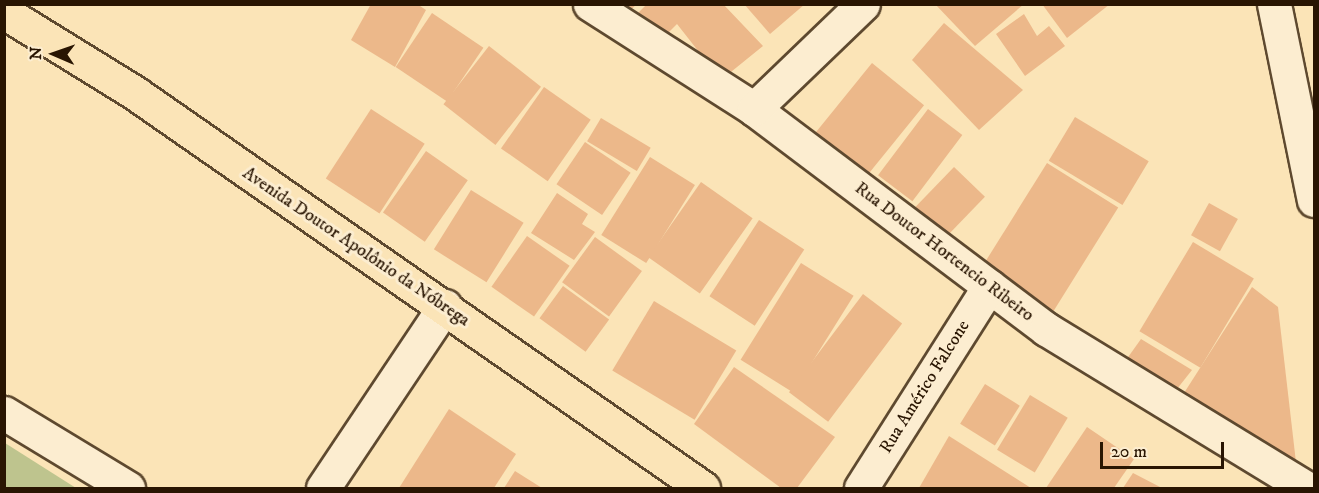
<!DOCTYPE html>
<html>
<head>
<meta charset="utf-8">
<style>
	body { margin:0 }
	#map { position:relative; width:1319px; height:493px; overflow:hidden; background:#fbe4b7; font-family:"IM FELL DW Pica",serif }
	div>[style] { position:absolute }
	.green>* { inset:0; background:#bec48e }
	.building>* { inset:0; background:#ecb88a; transform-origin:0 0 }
	.roads { filter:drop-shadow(2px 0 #5e492f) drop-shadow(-2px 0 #5e492f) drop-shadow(0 2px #5e492f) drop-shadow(0 -2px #5e492f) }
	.minor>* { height:33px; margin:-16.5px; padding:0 16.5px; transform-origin:16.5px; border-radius:16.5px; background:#fcedd0 }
	.major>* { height:33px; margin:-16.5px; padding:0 16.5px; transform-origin:16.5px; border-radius:16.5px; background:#fbe4b7 }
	span { translate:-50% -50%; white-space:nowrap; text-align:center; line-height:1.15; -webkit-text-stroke:6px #fcedd0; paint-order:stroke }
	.street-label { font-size:18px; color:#291502 }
	.frame { position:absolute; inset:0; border:6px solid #291502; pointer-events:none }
	.north { position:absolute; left:24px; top:24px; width:60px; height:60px; -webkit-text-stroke:4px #fcedd0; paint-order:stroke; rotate:272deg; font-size:16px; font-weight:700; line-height:24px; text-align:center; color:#291502 }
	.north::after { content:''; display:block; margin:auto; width:21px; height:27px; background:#291502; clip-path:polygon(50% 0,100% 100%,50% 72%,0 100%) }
	.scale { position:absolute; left:1100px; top:442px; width:124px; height:27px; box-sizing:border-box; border:3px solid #291502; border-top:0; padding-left:8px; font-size:18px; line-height:21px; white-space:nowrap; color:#291502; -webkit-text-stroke:4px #fcedd0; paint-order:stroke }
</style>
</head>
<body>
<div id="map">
	<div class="green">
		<i style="clip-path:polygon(5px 443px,76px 488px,5px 488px)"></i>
	</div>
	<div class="building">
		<i style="clip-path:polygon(371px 4px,417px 4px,426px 10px,395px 67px,351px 40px)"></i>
		<i style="clip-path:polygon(619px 4px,637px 4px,627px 13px)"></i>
		<i style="clip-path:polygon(647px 4px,723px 4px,763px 46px,721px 80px,677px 24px,661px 40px,637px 14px)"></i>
		<i style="clip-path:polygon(744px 4px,805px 4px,770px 34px)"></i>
		<i style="clip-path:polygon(935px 4px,1024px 4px,975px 46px)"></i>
		<i style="clip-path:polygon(1042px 4px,1110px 4px,1067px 38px)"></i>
		<i style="left:432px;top:13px;width:62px;height:65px;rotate:34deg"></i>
		<i style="clip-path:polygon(1024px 14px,1037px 36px,1049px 26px,1065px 46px,1025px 76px,996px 34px)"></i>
		<i style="clip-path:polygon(944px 23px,1023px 90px,979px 130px,912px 60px)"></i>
		<i style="left:489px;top:46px;width:66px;height:74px;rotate:38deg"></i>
		<i style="left:872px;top:63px;width:67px;height:94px;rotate:39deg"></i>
		<i style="left:544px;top:87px;width:57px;height:75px;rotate:35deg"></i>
		<i style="left:371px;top:109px;width:64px;height:83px;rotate:33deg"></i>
		<i style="left:928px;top:109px;width:43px;height:83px;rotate:37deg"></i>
		<i style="left:1075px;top:117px;width:86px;height:51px;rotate:31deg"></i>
		<i style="left:601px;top:118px;width:58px;height:27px;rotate:31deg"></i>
		<i style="left:585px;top:142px;width:55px;height:51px;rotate:34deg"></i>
		<i style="left:426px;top:151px;width:51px;height:75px;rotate:35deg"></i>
		<i style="left:650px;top:157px;width:53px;height:92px;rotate:32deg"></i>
		<i style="left:1047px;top:163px;width:84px;height:127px;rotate:32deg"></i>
		<i style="left:954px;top:167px;width:43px;height:66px;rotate:44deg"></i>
		<i style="left:701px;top:182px;width:63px;height:92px;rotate:35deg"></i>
		<i style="left:471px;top:190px;width:62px;height:70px;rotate:32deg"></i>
		<i style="clip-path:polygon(557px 193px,588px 214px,582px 224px,595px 232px,574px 260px,531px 233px)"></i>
		<i style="left:1209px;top:203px;width:33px;height:37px;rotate:29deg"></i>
		<i style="left:759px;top:220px;width:54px;height:91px;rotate:33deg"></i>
		<i style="left:527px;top:236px;width:52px;height:62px;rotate:35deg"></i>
		<i style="left:595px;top:237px;width:58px;height:56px;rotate:36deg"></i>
		<i style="left:1193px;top:242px;width:71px;height:104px;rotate:31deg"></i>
		<i style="left:801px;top:263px;width:62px;height:114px;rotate:32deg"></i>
		<i style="left:563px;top:286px;width:57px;height:40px;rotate:36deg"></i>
		<i style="clip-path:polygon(1252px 287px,1278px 307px,1297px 471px,1184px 393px)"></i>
		<i style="left:863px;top:294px;width:49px;height:123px;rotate:37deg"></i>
		<i style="left:654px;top:301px;width:96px;height:81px;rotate:31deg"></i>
		<i style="clip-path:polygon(1141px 339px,1192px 370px,1173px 394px,1126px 360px)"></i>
		<i style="clip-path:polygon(734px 367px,835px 437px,797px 488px,781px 488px,694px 424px)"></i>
		<i style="left:985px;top:384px;width:41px;height:47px;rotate:32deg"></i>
		<i style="left:1030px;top:395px;width:44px;height:64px;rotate:31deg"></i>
		<i style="clip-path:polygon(449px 409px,516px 454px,494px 488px,399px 488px)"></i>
		<i style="clip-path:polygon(1087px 427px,1134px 459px,1114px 488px,1046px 488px)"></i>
		<i style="clip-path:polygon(949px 436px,1031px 488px,919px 488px)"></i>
		<i style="clip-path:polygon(515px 471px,542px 488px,504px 488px)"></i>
		<i style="clip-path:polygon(1133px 473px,1162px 488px,1123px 488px)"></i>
	</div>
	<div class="roads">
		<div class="minor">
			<i style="left:590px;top:4px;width:195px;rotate:32.6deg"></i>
			<i style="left:754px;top:109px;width:366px;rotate:37deg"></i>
			<i style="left:1046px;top:329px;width:305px;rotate:31.4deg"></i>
			<i style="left:1274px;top:4px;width:200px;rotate:78.5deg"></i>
			<i style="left:754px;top:109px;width:151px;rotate:-43.9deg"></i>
			<i style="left:4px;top:413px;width:145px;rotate:31.2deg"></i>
			<i style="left:323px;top:488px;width:219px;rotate:-56.2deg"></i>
			<i style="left:861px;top:488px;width:239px;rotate:-57.6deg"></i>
		</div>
		<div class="major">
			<i style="left:4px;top:12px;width:154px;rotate:31.7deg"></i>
			<i style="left:135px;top:93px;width:692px;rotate:34.82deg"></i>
		</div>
	</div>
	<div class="street-label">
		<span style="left:356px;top:247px;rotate:34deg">Avenida Doutor Apolônio da Nóbrega</span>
		<span style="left:944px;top:252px;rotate:37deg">Rua Doutor Hortencio Ribeiro</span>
		<span style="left:925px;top:387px;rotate:-58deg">Rua Américo Falcone</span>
	</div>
	<div class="frame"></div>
	<div class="north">N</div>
	<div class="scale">20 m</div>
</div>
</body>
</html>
